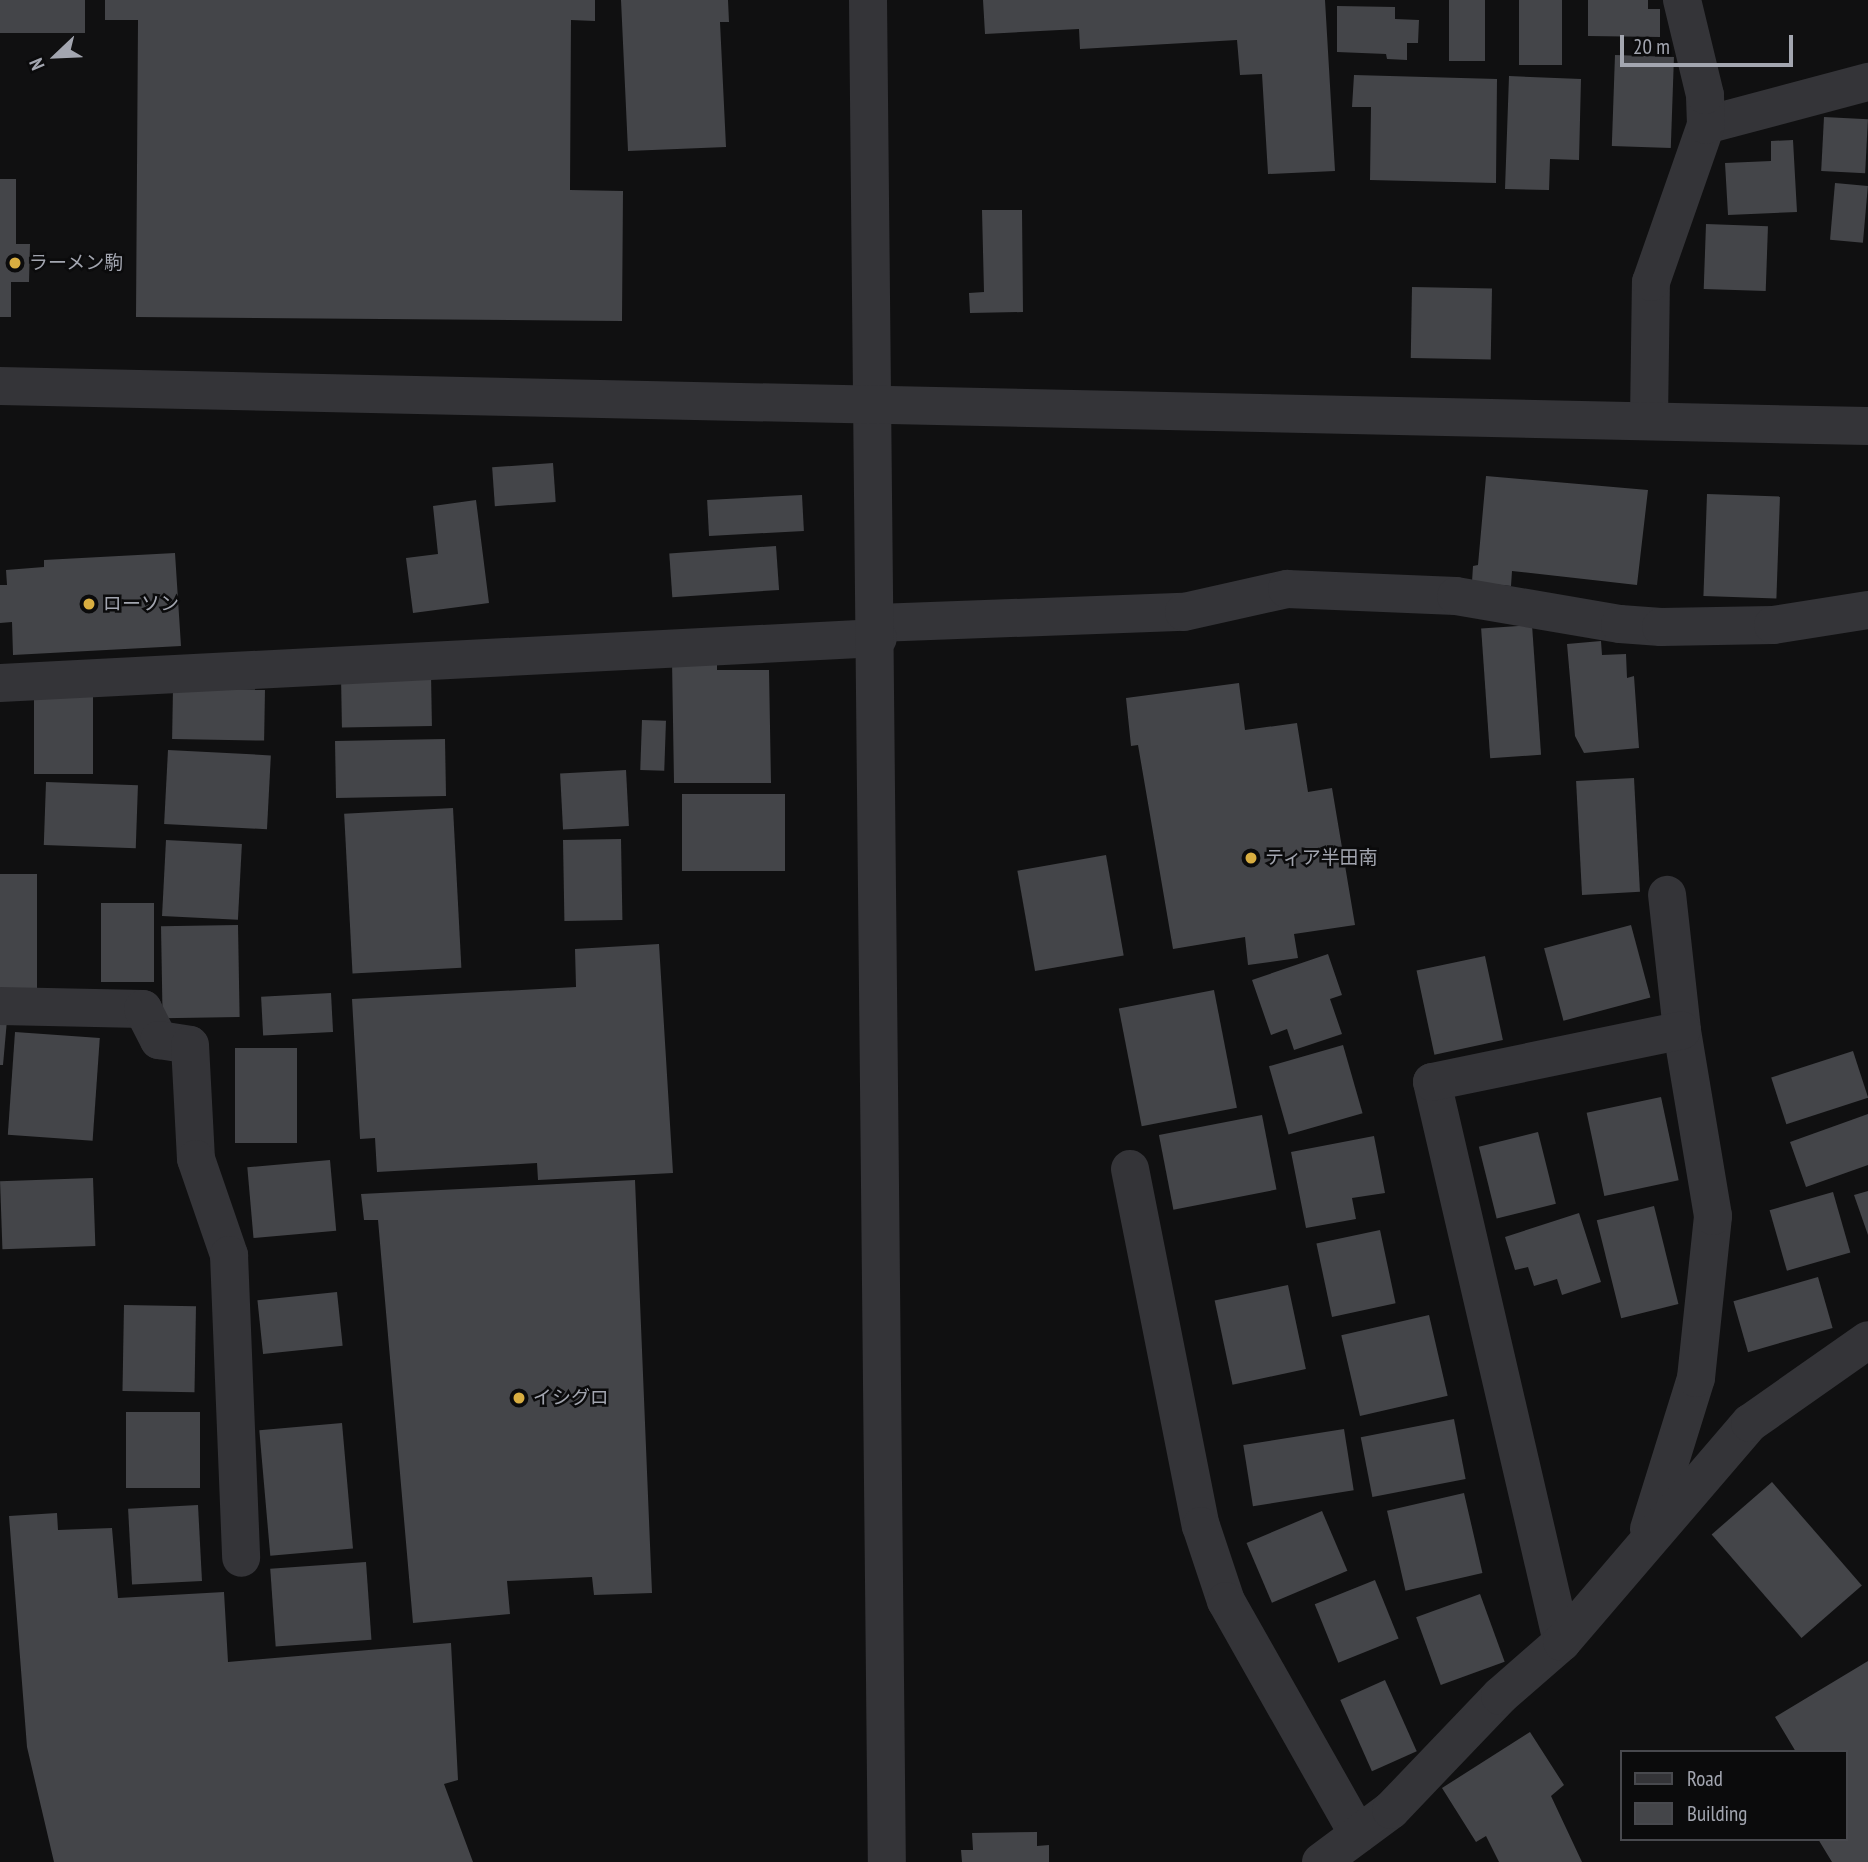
<!DOCTYPE html>
<html>
<head>
<meta charset="utf-8">
<style>
	body { margin:0 }
	#map { position:relative; width:1868px; height:1862px; overflow:hidden; background:#101011; font-family:"PT Sans Narrow","Noto Sans JP",sans-serif }
	div>[style] { position:absolute }
	.building>* { inset:0; background:#444549; transform-origin:0 0 }
	.minor>* { height:38px; margin:-19px; padding:0 19px; transform-origin:19px; border-radius:19px; background:#343438 }
	.tertiary>* { height:38px; margin:-19px; padding:0 19px; transform-origin:19px; border-radius:19px; background:#343438 }
	.dots>* { width:19px; height:19px; translate:-50% -50%; box-sizing:border-box; border:4px solid #0b0b0c; border-radius:50% }
	span { translate:-50% -50%; white-space:nowrap; text-align:center; line-height:1.15; -webkit-text-stroke:5px #0b0b0c; paint-order:stroke }
	.poi-label { font-size:19px; color:#a3a6b0 }
	.left { translate:0 -50%; text-align:left }
	.legend { position:absolute; left:1620px; top:1750px; width:228px; height:91px; box-sizing:border-box; background:#0b0b0c; border:2px solid #48494e; margin:0; padding:9px 12px; list-style:none; font-size:21px; color:#a3a6b0 }
	.legend li { display:flex; align-items:center; gap:14px; height:35px }
	.legend b { width:35px; border:2px solid #48494e }
	.north { position:absolute; left:21px; top:21px; width:70px; height:70px; -webkit-text-stroke:5px #0b0b0c; paint-order:stroke; rotate:247deg; font-size:19px; font-weight:700; line-height:28px; text-align:center; color:#a3a6b0 }
	.north::after { content:''; display:block; margin:auto; width:24px; height:32px; background:#a3a6b0; clip-path:polygon(50% 0,100% 100%,50% 72%,0 100%) }
	.scale { position:absolute; left:1620px; top:35px; width:173px; height:32px; box-sizing:border-box; border:4px solid #a3a6b0; border-top:0; padding-left:9px; font-size:21px; line-height:24px; white-space:nowrap; color:#a3a6b0; -webkit-text-stroke:5px #0b0b0c; paint-order:stroke }
</style>
</head>
<body>
<div id="map">
	<div class="building">
		<i style="left:0;top:0;width:85px;height:33px"></i>
		<i style="clip-path:polygon(105px 0,595px 0,595px 21px,571px 20px,570px 190px,623px 191px,622px 321px,136px 317px,138px 20px,105px 20px)"></i>
		<i style="clip-path:polygon(621px 0,728px 0,729px 22px,720px 22px,726px 147px,628px 151px)"></i>
		<i style="clip-path:polygon(983px 0,1325px 0,1335px 171px,1268px 174px,1262px 74px,1240px 75px,1237px 40px,1080px 49px,1079px 29px,985px 34px)"></i>
		<i style="left:1449px;top:0;width:36px;height:61px"></i>
		<i style="left:1519px;top:0;width:43px;height:65px"></i>
		<i style="clip-path:polygon(1588px 0,1648px 0,1648px 9px,1660px 9px,1660px 37px,1588px 36px)"></i>
		<i style="clip-path:polygon(1337px 6px,1395px 7px,1395px 19px,1419px 20px,1418px 43px,1407px 43px,1407px 60px,1387px 59px,1386px 54px,1337px 52px)"></i>
		<i style="left:1615px;top:55px;width:59px;height:91px;rotate:2deg"></i>
		<i style="clip-path:polygon(1354px 75px,1497px 79px,1496px 183px,1370px 180px,1371px 107px,1352px 107px)"></i>
		<i style="clip-path:polygon(1509px 76px,1581px 79px,1579px 160px,1550px 159px,1549px 190px,1505px 189px)"></i>
		<i style="left:1824px;top:117px;width:44px;height:54px;rotate:3deg"></i>
		<i style="clip-path:polygon(1793px 140px,1797px 212px,1728px 215px,1725px 163px,1771px 161px,1771px 141px)"></i>
		<i style="clip-path:polygon(0 179px,16px 179px,16px 244px,30px 244px,29px 282px,11px 282px,11px 317px,0 317px)"></i>
		<i style="left:1835px;top:183px;width:33px;height:57px;rotate:5deg"></i>
		<i style="clip-path:polygon(982px 210px,1022px 210px,1023px 312px,970px 313px,969px 293px,984px 292px)"></i>
		<i style="left:1706px;top:224px;width:62px;height:65px;rotate:2deg"></i>
		<i style="left:1412px;top:287px;width:80px;height:71px;rotate:1deg"></i>
		<i style="left:553px;top:463px;width:39px;height:61px;rotate:86deg"></i>
		<i style="clip-path:polygon(1486px 476px,1648px 490px,1637px 585px,1512px 571px,1511px 586px,1472px 582px,1473px 566px,1478px 565px)"></i>
		<i style="left:1707px;top:494px;width:73px;height:102px;rotate:2deg"></i>
		<i style="left:802px;top:495px;width:36px;height:95px;rotate:87deg"></i>
		<i style="clip-path:polygon(476px 500px,489px 603px,413px 613px,406px 558px,438px 554px,433px 506px)"></i>
		<i style="left:776px;top:546px;width:44px;height:107px;rotate:86deg"></i>
		<i style="clip-path:polygon(175px 553px,181px 646px,13px 655px,12px 622px,0 623px,0 585px,7px 585px,6px 570px,44px 567px,44px 560px)"></i>
		<i style="left:1532px;top:625px;width:130px;height:51px;rotate:86deg"></i>
		<i style="clip-path:polygon(1601px 641px,1602px 655px,1626px 654px,1627px 678px,1634px 676px,1639px 748px,1584px 753px,1575px 736px,1567px 644px)"></i>
		<i style="clip-path:polygon(717px 659px,717px 670px,769px 670px,771px 783px,674px 783px,672px 660px)"></i>
		<i style="left:431px;top:674px;width:52px;height:90px;rotate:89deg"></i>
		<i style="clip-path:polygon(1239px 683px,1245px 730px,1297px 723px,1308px 792px,1332px 788px,1355px 925px,1294px 934px,1298px 958px,1248px 965px,1245px 937px,1173px 949px,1138px 745px,1131px 746px,1126px 698px)"></i>
		<i style="left:173px;top:688px;width:92px;height:51px;rotate:1deg"></i>
		<i style="left:34px;top:693px;width:59px;height:81px"></i>
		<i style="left:642px;top:720px;width:24px;height:50px;rotate:2deg"></i>
		<i style="left:445px;top:739px;width:57px;height:110px;rotate:89deg"></i>
		<i style="left:168px;top:750px;width:103px;height:74px;rotate:3deg"></i>
		<i style="left:626px;top:770px;width:56px;height:66px;rotate:87deg"></i>
		<i style="left:1634px;top:778px;width:114px;height:58px;rotate:87deg"></i>
		<i style="left:46px;top:782px;width:92px;height:63px;rotate:2deg"></i>
		<i style="left:682px;top:794px;width:103px;height:77px"></i>
		<i style="left:453px;top:808px;width:160px;height:109px;rotate:87deg"></i>
		<i style="left:621px;top:839px;width:81px;height:58px;rotate:89deg"></i>
		<i style="left:166px;top:840px;width:76px;height:76px;rotate:3deg"></i>
		<i style="left:1106px;top:855px;width:102px;height:90px;rotate:80deg"></i>
		<i style="left:0;top:874px;width:37px;height:117px"></i>
		<i style="left:101px;top:903px;width:53px;height:79px"></i>
		<i style="left:238px;top:925px;width:92px;height:77px;rotate:89deg"></i>
		<i style="left:1631px;top:925px;width:75px;height:90px;rotate:75deg"></i>
		<i style="clip-path:polygon(659px 944px,673px 1173px,538px 1180px,537px 1163px,377px 1172px,375px 1138px,360px 1139px,352px 999px,576px 987px,575px 949px)"></i>
		<i style="clip-path:polygon(1328px 954px,1342px 995px,1330px 999px,1342px 1034px,1294px 1050px,1287px 1029px,1271px 1035px,1252px 980px)"></i>
		<i style="left:1485px;top:956px;width:86px;height:70px;rotate:78deg"></i>
		<i style="left:1214px;top:990px;width:120px;height:97px;rotate:79deg"></i>
		<i style="left:331px;top:993px;width:39px;height:70px;rotate:87deg"></i>
		<i style="clip-path:polygon(0 1019px,7px 1020px,3px 1065px,0 1065px)"></i>
		<i style="left:15px;top:1032px;width:85px;height:103px;rotate:4deg"></i>
		<i style="left:1343px;top:1045px;width:71px;height:77px;rotate:74deg"></i>
		<i style="left:235px;top:1048px;width:62px;height:95px"></i>
		<i style="left:1853px;top:1051px;width:49px;height:86px;rotate:72deg"></i>
		<i style="left:1661px;top:1097px;width:85px;height:76px;rotate:78deg"></i>
		<i style="clip-path:polygon(1868px 1114px,1868px 1165px,1806px 1187px,1790px 1142px)"></i>
		<i style="left:1262px;top:1115px;width:76px;height:105px;rotate:79deg"></i>
		<i style="left:1538px;top:1132px;width:74px;height:61px;rotate:76deg"></i>
		<i style="clip-path:polygon(1374px 1136px,1385px 1193px,1352px 1198px,1356px 1219px,1306px 1228px,1291px 1152px)"></i>
		<i style="left:330px;top:1160px;width:71px;height:83px;rotate:85deg"></i>
		<i style="left:93px;top:1178px;width:68px;height:93px;rotate:88deg"></i>
		<i style="clip-path:polygon(635px 1180px,652px 1593px,594px 1595px,592px 1577px,507px 1581px,510px 1614px,413px 1623px,378px 1220px,364px 1220px,361px 1194px)"></i>
		<i style="clip-path:polygon(1868px 1191px,1868px 1235px,1854px 1195px)"></i>
		<i style="left:1833px;top:1192px;width:63px;height:66px;rotate:74deg"></i>
		<i style="left:1654px;top:1206px;width:101px;height:59px;rotate:76deg"></i>
		<i style="clip-path:polygon(1579px 1213px,1601px 1282px,1562px 1295px,1557px 1279px,1534px 1286px,1528px 1267px,1515px 1270px,1505px 1237px)"></i>
		<i style="left:1380px;top:1230px;width:75px;height:65px;rotate:78deg"></i>
		<i style="left:1818px;top:1277px;width:53px;height:88px;rotate:74deg"></i>
		<i style="left:1288px;top:1285px;width:86px;height:75px;rotate:78deg"></i>
		<i style="left:337px;top:1292px;width:54px;height:80px;rotate:84deg"></i>
		<i style="left:124px;top:1305px;width:72px;height:86px;rotate:1deg"></i>
		<i style="left:1429px;top:1315px;width:83px;height:90px;rotate:77deg"></i>
		<i style="left:126px;top:1412px;width:74px;height:76px"></i>
		<i style="left:1454px;top:1419px;width:61px;height:95px;rotate:79deg"></i>
		<i style="left:342px;top:1423px;width:126px;height:83px;rotate:85deg"></i>
		<i style="left:1344px;top:1429px;width:62px;height:102px;rotate:81deg"></i>
		<i style="left:1772px;top:1482px;width:137px;height:80px;rotate:49deg"></i>
		<i style="left:1464px;top:1493px;width:82px;height:79px;rotate:77deg"></i>
		<i style="left:198px;top:1505px;width:76px;height:70px;rotate:87deg"></i>
		<i style="left:1322px;top:1511px;width:65px;height:82px;rotate:67deg"></i>
		<i style="clip-path:polygon(57px 1513px,58px 1530px,112px 1528px,118px 1598px,224px 1592px,228px 1662px,451px 1643px,458px 1780px,444px 1784px,473px 1862px,54px 1862px,27px 1747px,9px 1516px)"></i>
		<i style="left:366px;top:1562px;width:78px;height:96px;rotate:86deg"></i>
		<i style="left:1375px;top:1580px;width:63px;height:65px;rotate:68deg"></i>
		<i style="left:1480px;top:1594px;width:72px;height:68px;rotate:70deg"></i>
		<i style="clip-path:polygon(1868px 1661px,1868px 1862px,1832px 1862px,1818px 1839px,1845px 1839px,1845px 1752px,1796px 1752px,1775px 1717px)"></i>
		<i style="left:1385px;top:1680px;width:78px;height:49px;rotate:66deg"></i>
		<i style="clip-path:polygon(1530px 1732px,1564px 1785px,1551px 1796px,1582px 1862px,1499px 1862px,1486px 1836px,1476px 1842px,1442px 1788px)"></i>
		<i style="clip-path:polygon(1037px 1832px,1037px 1846px,1049px 1845px,1049px 1862px,962px 1862px,961px 1850px,973px 1850px,972px 1833px)"></i>
	</div>
	<div class="minor">
		<i style="left:1706px;top:125px;width:168px;rotate:-14.9deg"></i>
		<i style="left:1649px;top:420px;width:138px;rotate:-89.2deg"></i>
		<i style="left:1651px;top:282px;width:166px;rotate:-70.7deg"></i>
		<i style="left:1706px;top:125px;width:30px;rotate:-92deg"></i>
		<i style="left:1705px;top:95px;width:98px;rotate:-103.6deg"></i>
		<i style="left:877px;top:623px;width:307px;rotate:-2.1deg"></i>
		<i style="left:1184px;top:612px;width:106px;rotate:-12.6deg"></i>
		<i style="left:1287px;top:589px;width:169px;rotate:2.4deg"></i>
		<i style="left:1456px;top:596px;width:166px;rotate:9.7deg"></i>
		<i style="left:1620px;top:624px;width:41px;rotate:4.2deg"></i>
		<i style="left:1661px;top:627px;width:112px;rotate:-1deg"></i>
		<i style="left:1773px;top:625px;width:96px;rotate:-9deg"></i>
		<i style="left:0;top:683px;width:879px;rotate:-2.93deg"></i>
		<i style="left:0;top:1006px;width:143px;rotate:1.2deg"></i>
		<i style="left:143px;top:1009px;width:35px;rotate:63deg"></i>
		<i style="left:159px;top:1040px;width:31px;rotate:9deg"></i>
		<i style="left:190px;top:1045px;width:114px;rotate:87deg"></i>
		<i style="left:196px;top:1159px;width:102px;rotate:71deg"></i>
		<i style="left:229px;top:1255px;width:303px;rotate:87.7deg"></i>
		<i style="left:1130px;top:1169px;width:364px;rotate:78.8deg"></i>
		<i style="left:1201px;top:1526px;width:79px;rotate:71.6deg"></i>
		<i style="left:1226px;top:1601px;width:268px;rotate:60.5deg"></i>
		<i style="left:1649px;top:1529px;width:158px;rotate:-72.7deg"></i>
		<i style="left:1696px;top:1378px;width:163px;rotate:-84deg"></i>
		<i style="left:1713px;top:1216px;width:189px;rotate:-99.5deg"></i>
		<i style="left:1682px;top:1030px;width:136px;rotate:-96.3deg"></i>
		<i style="left:1562px;top:1642px;width:575px;rotate:-103.07deg"></i>
		<i style="left:1432px;top:1082px;width:255px;rotate:-11.7deg"></i>
		<i style="left:1321px;top:1862px;width:87px;rotate:-36.6deg"></i>
		<i style="left:1391px;top:1810px;width:158px;rotate:-46.3deg"></i>
		<i style="left:1500px;top:1696px;width:82px;rotate:-41.1deg"></i>
		<i style="left:1562px;top:1642px;width:289px;rotate:-49.4deg"></i>
		<i style="left:1750px;top:1423px;width:144px;rotate:-35.1deg"></i>
	</div>
	<div class="tertiary">
		<i style="left:868px;top:0;width:1862px;rotate:89.42deg"></i>
		<i style="left:0;top:386px;width:1868px;rotate:1.23deg"></i>
	</div>
	<div class="dots">
		<i style="left:15px;top:263px;background:#d9ae41"></i>
		<i style="left:89px;top:604px;background:#d9ae41"></i>
		<i style="left:1251px;top:858px;background:#d9ae41"></i>
		<i style="left:519px;top:1398px;background:#d9ae41"></i>
	</div>
	<div class="poi-label">
		<span class="left" style="left:29px;top:263px">ラーメン駒</span>
		<span class="left" style="left:103px;top:604px">ローソン</span>
		<span class="left" style="left:1265px;top:858px">ティア半田南</span>
		<span class="left" style="left:533px;top:1398px">イシグロ</span>
	</div>
	<ul class="legend">
	<li><b style="height:9px;background:#343438"></b>Road</li>
	<li><b style="height:19px;background:#444549"></b>Building</li>
	</ul>
	<div class="north">N</div>
	<div class="scale">20 m</div>
</div>
</body>
</html>
